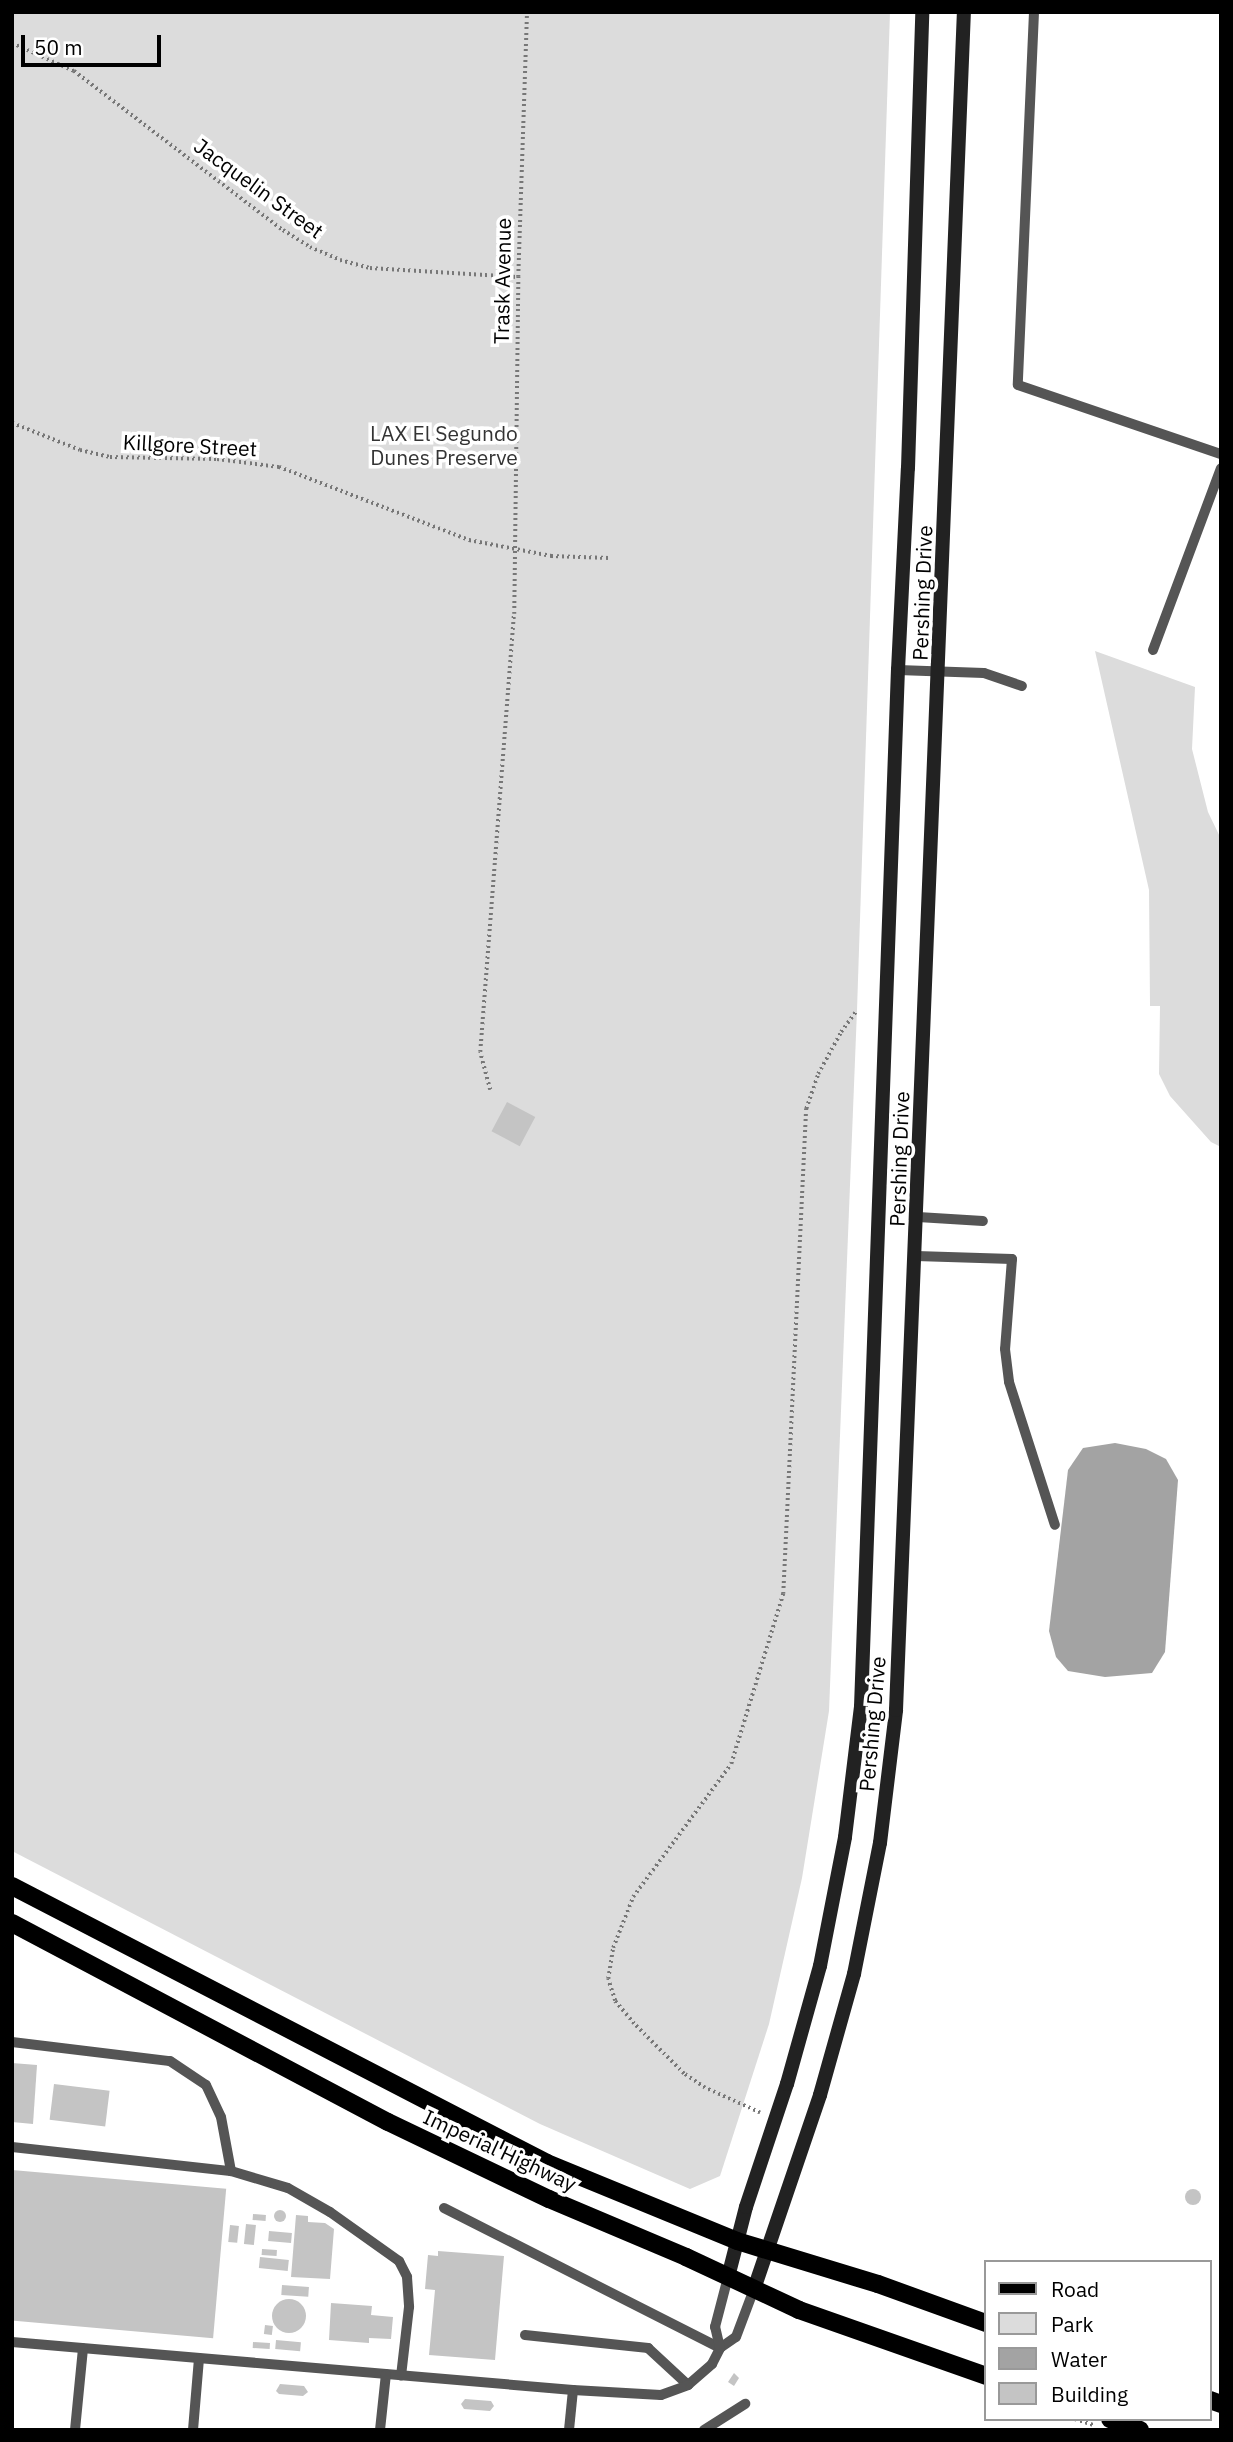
<!DOCTYPE html>
<html>
<head>
<meta charset="utf-8">
<style>
	body { margin:0 }
	#map { position:relative; width:1233px; height:2442px; overflow:hidden; background:#fff; font-family:"IBM Plex Sans",sans-serif }
	div>[style] { position:absolute }
	.green>* { inset:0; background:#dcdcdc }
	.water>* { inset:0; background:#a3a3a3 }
	.building>* { inset:0; background:#c4c4c4; transform-origin:0 0 }
	.round { border-radius:50% }
	.path>* { height:3.5px; margin-top:-1.75px; transform-origin:0; background:repeating-linear-gradient(90deg,#777 0 2px,transparent 0 5.5px) }
	.service>* { height:10px; margin:-5px; padding:0 5px; transform-origin:5px; border-radius:5px; background:#555 }
	.secondary>* { height:14px; margin:-7px; padding:0 7px; transform-origin:7px; border-radius:7px; background:#222 }
	.primary>* { height:18px; margin:-9px; padding:0 9px; transform-origin:9px; border-radius:9px; background:#000 }
	span { translate:-50% -50%; white-space:nowrap; text-align:center; line-height:1.15; -webkit-text-stroke:7px #fff; paint-order:stroke }
	.street-label { font-size:21px; color:#000 }
	.park-label { font-size:21px; color:#333 }
	.frame { position:absolute; inset:0; border:14px solid #000; pointer-events:none }
	.legend { position:absolute; left:984px; top:2260px; width:228px; height:161px; box-sizing:border-box; background:#fff; border:2px solid #999; margin:0; padding:9px 12px; list-style:none; font-size:21px; color:#000 }
	.legend li { display:flex; align-items:center; gap:14px; height:35px }
	.legend b { width:35px; border:2px solid #999 }
	.scale { position:absolute; left:21px; top:35px; width:140px; height:32px; box-sizing:border-box; border:4px solid #000; border-top:0; padding-left:9px; font-size:21px; line-height:24px; white-space:nowrap; color:#000; -webkit-text-stroke:5px #fff; paint-order:stroke }
</style>
</head>
<body>
<div id="map">
	<div class="green">
		<i style="clip-path:polygon(12px 12px,890px 12px,857px 1010px,829px 1711px,802px 1878px,769px 2024px,720px 2176px,690px 2189px,540px 2124px,12px 1851px)"></i>
		<i style="clip-path:polygon(1095px 651px,1195px 687px,1192px 749px,1208px 812px,1221px 839px,1221px 1147px,1211px 1142px,1170px 1096px,1159px 1074px,1160px 1006px,1150px 1006px,1149px 890px)"></i>
	</div>
	<div class="water">
		<i style="clip-path:polygon(1115px 1443px,1146px 1449px,1166px 1459px,1178px 1480px,1165px 1652px,1152px 1673px,1105px 1677px,1068px 1671px,1056px 1657px,1049px 1631px,1068px 1470px,1083px 1448px)"></i>
	</div>
	<div class="building">
		<i style="left:507px;top:1102px;width:32px;height:33px;rotate:28deg"></i>
		<i style="clip-path:polygon(12px 2063px,37px 2065px,33px 2124px,12px 2122px)"></i>
		<i style="left:54px;top:2084px;width:56px;height:36px;rotate:7deg"></i>
		<i style="left:12px;top:2170px;width:215px;height:150px;rotate:5deg"></i>
		<i class="round" style="left:1185px;top:2189px;width:16px;height:16px"></i>
		<i class="round" style="left:274px;top:2210px;width:12px;height:12px"></i>
		<i style="left:253px;top:2214px;width:13px;height:6px;rotate:4deg"></i>
		<i style="clip-path:polygon(296px 2215px,308px 2216px,308px 2222px,325px 2223px,334px 2229px,330px 2279px,291px 2277px)"></i>
		<i style="left:246px;top:2224px;width:10px;height:20px;rotate:6deg"></i>
		<i style="left:230px;top:2225px;width:9px;height:17px;rotate:6deg"></i>
		<i style="left:269px;top:2231px;width:23px;height:10px;rotate:5deg"></i>
		<i style="left:262px;top:2249px;width:15px;height:6px;rotate:4deg"></i>
		<i style="clip-path:polygon(438px 2251px,504px 2256px,495px 2360px,429px 2355px,435px 2290px,425px 2289px,428px 2255px,438px 2256px)"></i>
		<i style="left:260px;top:2257px;width:29px;height:11px;rotate:6deg"></i>
		<i style="left:282px;top:2285px;width:27px;height:10px;rotate:4deg"></i>
		<i class="round" style="left:272px;top:2299px;width:34px;height:34px"></i>
		<i style="clip-path:polygon(331px 2303px,372px 2306px,371px 2315px,393px 2317px,391px 2339px,369px 2338px,369px 2343px,329px 2340px)"></i>
		<i style="left:265px;top:2325px;width:8px;height:9px;rotate:7deg"></i>
		<i style="left:276px;top:2340px;width:25px;height:9px;rotate:5deg"></i>
		<i style="left:253px;top:2342px;width:17px;height:6px;rotate:3deg"></i>
		<i style="clip-path:polygon(734px 2373px,739px 2378px,734px 2386px,728px 2382px)"></i>
		<i style="clip-path:polygon(280px 2384px,304px 2386px,308px 2392px,303px 2396px,279px 2394px,276px 2391px)"></i>
		<i style="clip-path:polygon(465px 2399px,491px 2401px,494px 2406px,490px 2411px,464px 2409px,461px 2404px)"></i>
	</div>
	<div class="path">
		<i style="left:12px;top:43px;width:68px;rotate:24.3deg"></i>
		<i style="left:74px;top:71px;width:263px;rotate:37.3deg"></i>
		<i style="left:283px;top:230px;width:32px;rotate:32deg"></i>
		<i style="left:310px;top:247px;width:33px;rotate:23deg"></i>
		<i style="left:340px;top:260px;width:31px;rotate:15deg"></i>
		<i style="left:370px;top:268px;width:148px;rotate:3.5deg"></i>
		<i style="left:12px;top:423px;width:73px;rotate:21.7deg"></i>
		<i style="left:80px;top:450px;width:31px;rotate:13deg"></i>
		<i style="left:110px;top:457px;width:107px;rotate:1.1deg"></i>
		<i style="left:217px;top:459px;width:63px;rotate:7.4deg"></i>
		<i style="left:279px;top:467px;width:204px;rotate:21deg"></i>
		<i style="left:469px;top:540px;width:84px;rotate:11deg"></i>
		<i style="left:551px;top:556px;width:58px;rotate:2deg"></i>
		<i style="left:490px;top:1090px;width:39px;rotate:-105deg"></i>
		<i style="left:480px;top:1052px;width:439px;rotate:-85.6deg"></i>
		<i style="left:514px;top:614px;width:337px;rotate:-89.3deg"></i>
		<i style="left:518px;top:277px;width:265px;rotate:-88.1deg"></i>
		<i style="left:760px;top:2113px;width:60px;rotate:-155.6deg"></i>
		<i style="left:705px;top:2088px;width:25px;rotate:-146deg"></i>
		<i style="left:684px;top:2074px;width:71px;rotate:-135deg"></i>
		<i style="left:634px;top:2024px;width:30px;rotate:-130deg"></i>
		<i style="left:615px;top:2001px;width:23px;rotate:-108deg"></i>
		<i style="left:608px;top:1979px;width:31px;rotate:-81deg"></i>
		<i style="left:613px;top:1948px;width:55px;rotate:-68.6deg"></i>
		<i style="left:633px;top:1897px;width:165px;rotate:-53.6deg"></i>
		<i style="left:731px;top:1764px;width:178px;rotate:-73deg"></i>
		<i style="left:783px;top:1594px;width:486px;rotate:-87.3deg"></i>
		<i style="left:806px;top:1109px;width:37px;rotate:-71deg"></i>
		<i style="left:818px;top:1074px;width:48px;rotate:-61.3deg"></i>
		<i style="left:841px;top:1032px;width:27px;rotate:-54deg"></i>
		<i style="left:1075px;top:2419px;width:19px;rotate:18deg"></i>
	</div>
	<div class="service">
		<i style="left:1034px;top:12px;width:373px;rotate:92.5deg"></i>
		<i style="left:1018px;top:385px;width:214px;rotate:18.8deg"></i>
		<i style="left:1153px;top:650px;width:194px;rotate:-69.5deg"></i>
		<i style="left:898px;top:670px;width:86px;rotate:2deg"></i>
		<i style="left:984px;top:673px;width:40px;rotate:18.9deg"></i>
		<i style="left:918px;top:1217px;width:65px;rotate:3.5deg"></i>
		<i style="left:916px;top:1256px;width:96px;rotate:1.8deg"></i>
		<i style="left:1012px;top:1259px;width:90px;rotate:94.4deg"></i>
		<i style="left:1005px;top:1349px;width:33px;rotate:83deg"></i>
		<i style="left:1009px;top:1382px;width:150px;rotate:72.2deg"></i>
		<i style="left:12px;top:2042px;width:159px;rotate:6.9deg"></i>
		<i style="left:170px;top:2061px;width:43px;rotate:33.7deg"></i>
		<i style="left:206px;top:2085px;width:35px;rotate:65deg"></i>
		<i style="left:221px;top:2117px;width:55px;rotate:79.5deg"></i>
		<i style="left:12px;top:2147px;width:220px;rotate:6.3deg"></i>
		<i style="left:231px;top:2171px;width:59px;rotate:16.6deg"></i>
		<i style="left:288px;top:2188px;width:48px;rotate:29.7deg"></i>
		<i style="left:330px;top:2212px;width:85px;rotate:35.4deg"></i>
		<i style="left:399px;top:2261px;width:18px;rotate:63deg"></i>
		<i style="left:407px;top:2277px;width:30px;rotate:86deg"></i>
		<i style="left:409px;top:2307px;width:69px;rotate:96.6deg"></i>
		<i style="left:444px;top:2208px;width:309px;rotate:26.9deg"></i>
		<i style="left:525px;top:2335px;width:124px;rotate:6deg"></i>
		<i style="left:648px;top:2348px;width:54px;rotate:42.8deg"></i>
		<i style="left:688px;top:2385px;width:32px;rotate:-41deg"></i>
		<i style="left:712px;top:2364px;width:18px;rotate:-63deg"></i>
		<i style="left:720px;top:2348px;width:19px;rotate:-35deg"></i>
		<i style="left:736px;top:2337px;width:51px;rotate:-69.4deg"></i>
		<i style="left:12px;top:2342px;width:563px;rotate:4.89deg"></i>
		<i style="left:573px;top:2390px;width:88px;rotate:3.3deg"></i>
		<i style="left:661px;top:2395px;width:29px;rotate:-20deg"></i>
		<i style="left:720px;top:2348px;width:22px;rotate:-103deg"></i>
		<i style="left:715px;top:2327px;width:52px;rotate:-75.4deg"></i>
		<i style="left:75px;top:2430px;width:82px;rotate:-84.4deg"></i>
		<i style="left:193px;top:2430px;width:72px;rotate:-85.2deg"></i>
		<i style="left:380px;top:2430px;width:56px;rotate:-83.9deg"></i>
		<i style="left:569px;top:2430px;width:40px;rotate:-84.3deg"></i>
		<i style="left:704px;top:2430px;width:49px;rotate:-32.4deg"></i>
	</div>
	<div class="secondary">
		<i style="left:728px;top:2277px;width:72px;rotate:-75.6deg"></i>
		<i style="left:746px;top:2207px;width:130px;rotate:-71.6deg"></i>
		<i style="left:787px;top:2084px;width:123px;rotate:-74.4deg"></i>
		<i style="left:820px;top:1966px;width:131px;rotate:-79deg"></i>
		<i style="left:845px;top:1837px;width:131px;rotate:-83deg"></i>
		<i style="left:861px;top:1707px;width:1038px;rotate:-87.96deg"></i>
		<i style="left:898px;top:670px;width:202px;rotate:-87.2deg"></i>
		<i style="left:908px;top:468px;width:456px;rotate:-88.2deg"></i>
		<i style="left:754px;top:2289px;width:205px;rotate:-71.2deg"></i>
		<i style="left:820px;top:2095px;width:126px;rotate:-74.3deg"></i>
		<i style="left:854px;top:1974px;width:134px;rotate:-78.8deg"></i>
		<i style="left:880px;top:1843px;width:134px;rotate:-83.1deg"></i>
		<i style="left:896px;top:1710px;width:1699px;rotate:-87.71deg"></i>
	</div>
	<div class="primary">
		<i style="left:12px;top:1886px;width:602px;rotate:27.37deg"></i>
		<i style="left:547px;top:2163px;width:205px;rotate:22.3deg"></i>
		<i style="left:737px;top:2241px;width:147px;rotate:17deg"></i>
		<i style="left:878px;top:2284px;width:115px;rotate:19.9deg"></i>
		<i style="left:12px;top:1923px;width:425px;rotate:27.9deg"></i>
		<i style="left:388px;top:2122px;width:178px;rotate:25.6deg"></i>
		<i style="left:549px;top:2199px;width:149px;rotate:22.9deg"></i>
		<i style="left:686px;top:2257px;width:125px;rotate:25.1deg"></i>
		<i style="left:799px;top:2310px;width:198px;rotate:19.4deg"></i>
		<i style="left:1210px;top:2400px;width:12px;rotate:20deg"></i>
		<i style="left:1110px;top:2419px;width:32px;rotate:20deg"></i>
	</div>
	<div class="street-label">
		<span style="left:259px;top:188px;rotate:36deg">Jacquelin Street</span>
		<span style="left:502px;top:281px;rotate:-89deg">Trask Avenue</span>
		<span style="left:190px;top:445px;rotate:3deg">Killgore Street</span>
		<span style="left:922px;top:593px;rotate:-88deg">Pershing Drive</span>
		<span style="left:899px;top:1159px;rotate:-88deg">Pershing Drive</span>
		<span style="left:872px;top:1724px;rotate:-85deg">Pershing Drive</span>
		<span style="left:500px;top:2150px;rotate:25deg">Imperial Highway</span>
	</div>
	<div class="park-label">
		<span style="left:444px;top:445px">LAX El Segundo<br>Dunes Preserve</span>
	</div>
	<div class="frame"></div>
	<ul class="legend">
	<li><b style="height:9px;background:#000"></b>Road</li>
	<li><b style="height:19px;background:#dcdcdc"></b>Park</li>
	<li><b style="height:19px;background:#a3a3a3"></b>Water</li>
	<li><b style="height:19px;background:#c4c4c4"></b>Building</li>
	</ul>
	<div class="scale">50 m</div>
</div>
</body>
</html>
